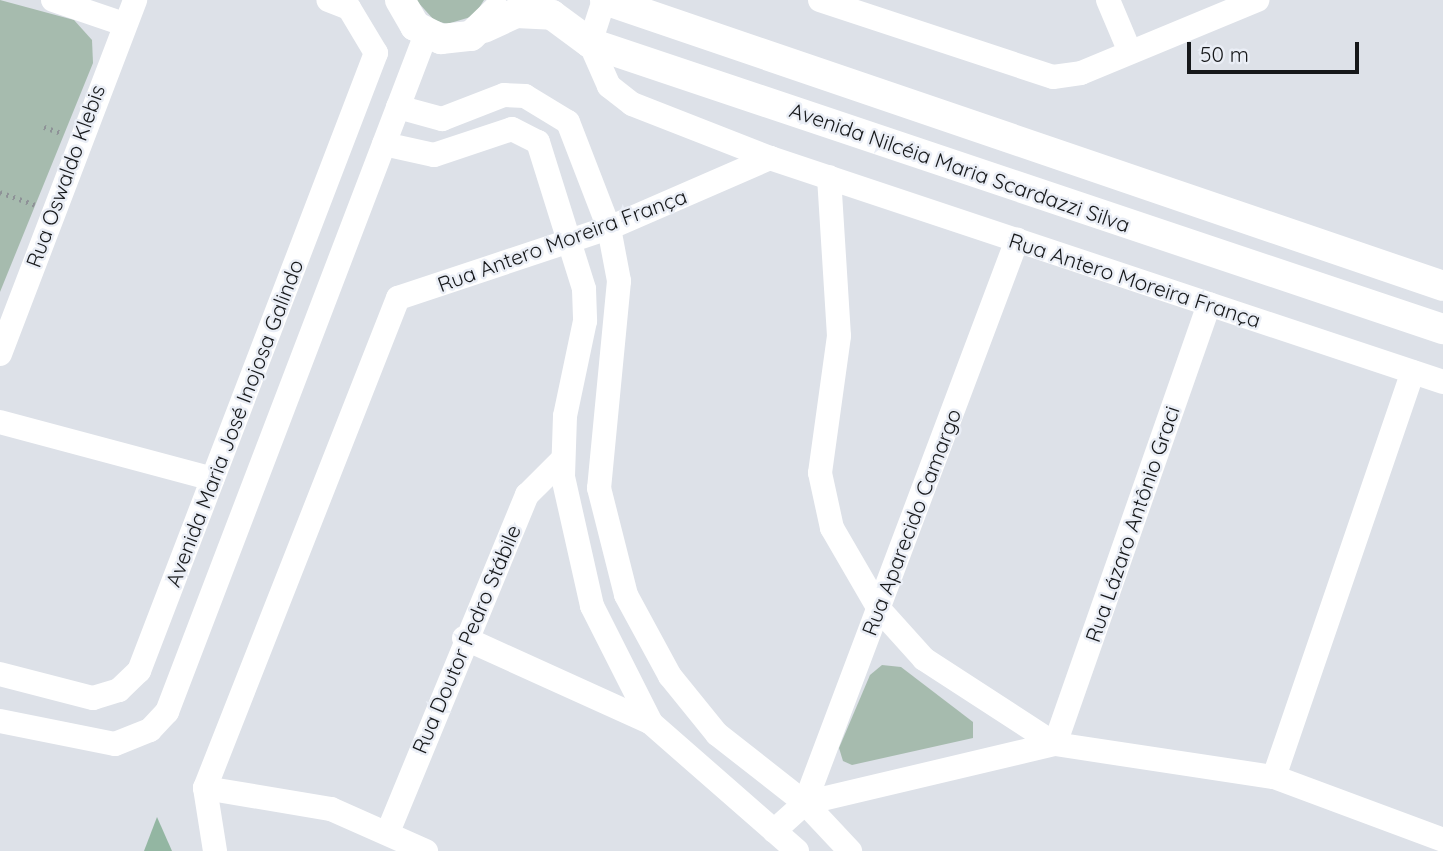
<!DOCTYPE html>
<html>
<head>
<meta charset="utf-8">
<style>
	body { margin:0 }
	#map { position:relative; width:1443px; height:851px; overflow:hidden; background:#dde1e8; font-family:Quicksand,sans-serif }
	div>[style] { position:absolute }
	.green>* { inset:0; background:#a6bbae }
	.forest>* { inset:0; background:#93b6a2 }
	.path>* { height:4.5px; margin-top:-2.25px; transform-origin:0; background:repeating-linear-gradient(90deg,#8e9297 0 2px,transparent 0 7px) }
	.minor>* { height:24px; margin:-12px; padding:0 12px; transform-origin:12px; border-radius:12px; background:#fff }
	.tertiary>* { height:30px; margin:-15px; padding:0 15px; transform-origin:15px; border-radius:15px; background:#fff }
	span { translate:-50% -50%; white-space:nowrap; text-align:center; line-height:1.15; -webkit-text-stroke:5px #eaeef6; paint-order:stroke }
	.street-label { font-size:21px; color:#16181a }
	.scale { position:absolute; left:1187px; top:42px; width:172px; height:32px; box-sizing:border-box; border:4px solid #16181a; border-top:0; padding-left:9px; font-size:21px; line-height:24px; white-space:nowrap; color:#16181a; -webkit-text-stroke:5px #eaeef6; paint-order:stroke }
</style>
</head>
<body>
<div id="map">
	<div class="green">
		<i style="clip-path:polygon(0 0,74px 20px,92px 40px,93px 63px,0 292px)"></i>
		<i style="clip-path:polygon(416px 0,484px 0,474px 16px,447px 24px,434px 20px)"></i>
		<i style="clip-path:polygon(882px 665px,901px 667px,973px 722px,973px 738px,852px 765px,843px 761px,839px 748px,870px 675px)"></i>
	</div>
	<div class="forest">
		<i style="clip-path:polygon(157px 817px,172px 851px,144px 851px)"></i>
	</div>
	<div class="path">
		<i style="left:44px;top:127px;width:18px;rotate:19deg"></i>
		<i style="left:0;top:192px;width:37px;rotate:20deg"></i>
	</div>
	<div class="minor">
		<i style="left:53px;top:0;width:72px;rotate:18.7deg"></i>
		<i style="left:604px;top:0;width:45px;rotate:108deg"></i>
		<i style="left:590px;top:43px;width:47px;rotate:66.2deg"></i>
		<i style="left:609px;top:86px;width:29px;rotate:38deg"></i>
		<i style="left:632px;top:104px;width:148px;rotate:21.4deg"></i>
		<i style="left:820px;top:0;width:245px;rotate:18.3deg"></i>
		<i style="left:1053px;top:77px;width:28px;rotate:-8deg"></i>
		<i style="left:1081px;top:73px;width:191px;rotate:-22.5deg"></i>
		<i style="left:1108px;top:0;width:56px;rotate:67.1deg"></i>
		<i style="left:398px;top:107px;width:46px;rotate:15.3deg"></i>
		<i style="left:442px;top:119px;width:66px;rotate:-21.2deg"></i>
		<i style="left:504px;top:95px;width:21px;rotate:3deg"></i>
		<i style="left:525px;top:96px;width:50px;rotate:31.2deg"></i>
		<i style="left:568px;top:122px;width:114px;rotate:68.9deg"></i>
		<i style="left:609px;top:228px;width:54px;rotate:79.3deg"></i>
		<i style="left:619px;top:281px;width:208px;rotate:95.5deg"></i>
		<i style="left:599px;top:488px;width:110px;rotate:75.8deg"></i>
		<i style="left:626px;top:595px;width:92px;rotate:61.5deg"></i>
		<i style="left:670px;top:676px;width:75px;rotate:51deg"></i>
		<i style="left:717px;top:734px;width:112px;rotate:38.1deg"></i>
		<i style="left:805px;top:803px;width:66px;rotate:46.8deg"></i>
		<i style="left:384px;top:144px;width:51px;rotate:12.4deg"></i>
		<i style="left:434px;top:155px;width:82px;rotate:-18.4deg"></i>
		<i style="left:512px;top:129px;width:29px;rotate:27deg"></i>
		<i style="left:538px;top:142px;width:154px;rotate:72.6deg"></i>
		<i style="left:584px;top:289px;width:32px;rotate:88deg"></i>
		<i style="left:585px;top:321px;width:97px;rotate:101.9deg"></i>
		<i style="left:565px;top:416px;width:61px;rotate:91.9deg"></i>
		<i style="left:563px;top:477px;width:132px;rotate:77.3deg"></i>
		<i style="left:592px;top:606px;width:131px;rotate:63.2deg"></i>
		<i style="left:651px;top:723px;width:194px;rotate:41.2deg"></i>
		<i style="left:829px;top:177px;width:159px;rotate:86.4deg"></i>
		<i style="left:839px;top:336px;width:138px;rotate:97.9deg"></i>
		<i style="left:820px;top:473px;width:56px;rotate:77.7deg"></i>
		<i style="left:832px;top:528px;width:94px;rotate:59.9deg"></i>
		<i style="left:879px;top:609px;width:67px;rotate:48deg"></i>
		<i style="left:924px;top:659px;width:156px;rotate:33deg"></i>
		<i style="left:1055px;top:744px;width:466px;rotate:-70.7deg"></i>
		<i style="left:0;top:354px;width:379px;rotate:-69.1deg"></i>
		<i style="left:0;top:422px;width:220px;rotate:15deg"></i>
		<i style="left:464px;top:638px;width:205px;rotate:24.4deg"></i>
		<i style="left:0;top:674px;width:96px;rotate:14.5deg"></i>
		<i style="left:93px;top:698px;width:27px;rotate:-17deg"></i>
		<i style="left:119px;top:690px;width:28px;rotate:-44deg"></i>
		<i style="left:139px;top:671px;width:662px;rotate:-69.02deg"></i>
		<i style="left:376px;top:53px;width:52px;rotate:-121deg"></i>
		<i style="left:349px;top:8px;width:22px;rotate:-159deg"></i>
		<i style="left:0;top:721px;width:117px;rotate:11.3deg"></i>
		<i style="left:115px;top:744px;width:38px;rotate:-22deg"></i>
		<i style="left:150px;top:730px;width:25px;rotate:-47deg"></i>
		<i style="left:167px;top:712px;width:726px;rotate:-69.09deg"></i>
		<i style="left:1274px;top:777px;width:428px;rotate:-71.1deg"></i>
		<i style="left:205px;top:788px;width:128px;rotate:9.5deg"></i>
		<i style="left:331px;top:809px;width:104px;rotate:23.9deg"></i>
		<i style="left:805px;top:803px;width:602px;rotate:-69.37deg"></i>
		<i style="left:774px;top:831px;width:42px;rotate:-42.1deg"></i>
		<i style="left:805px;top:803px;width:257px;rotate:-13.3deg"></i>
		<i style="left:1055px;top:744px;width:221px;rotate:8.6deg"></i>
		<i style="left:1274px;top:777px;width:180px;rotate:20.4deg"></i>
		<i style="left:388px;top:832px;width:365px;rotate:-67.6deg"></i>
		<i style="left:527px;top:495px;width:51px;rotate:-45deg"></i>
		<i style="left:215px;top:851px;width:64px;rotate:-99deg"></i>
		<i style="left:205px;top:788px;width:527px;rotate:-68.5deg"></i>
		<i style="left:398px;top:298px;width:222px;rotate:-18.4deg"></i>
		<i style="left:609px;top:228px;width:176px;rotate:-23.5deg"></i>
		<i style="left:770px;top:158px;width:709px;rotate:18.41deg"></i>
	</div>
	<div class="tertiary">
		<i style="left:400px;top:0;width:30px;rotate:60deg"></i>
		<i style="left:415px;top:26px;width:29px;rotate:27deg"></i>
		<i style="left:441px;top:39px;width:30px;rotate:-6deg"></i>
		<i style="left:471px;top:36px;width:35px;rotate:-44deg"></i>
		<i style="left:605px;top:0;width:885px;rotate:18.84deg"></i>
		<i style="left:484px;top:28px;width:35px;rotate:-25deg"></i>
		<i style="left:516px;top:13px;width:36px;rotate:3deg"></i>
		<i style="left:552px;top:15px;width:47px;rotate:36.4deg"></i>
		<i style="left:590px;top:43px;width:900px;rotate:18.54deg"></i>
	</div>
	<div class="street-label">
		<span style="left:960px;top:167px;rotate:19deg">Avenida Nilcéia Maria Scardazzi Silva</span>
		<span style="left:65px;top:176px;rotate:-70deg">Rua Oswaldo Klebis</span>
		<span style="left:562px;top:240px;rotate:-20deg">Rua Antero Moreira França</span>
		<span style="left:1135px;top:280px;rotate:18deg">Rua Antero Moreira França</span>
		<span style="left:234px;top:423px;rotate:-69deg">Avenida Maria José Inojosa Galindo</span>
		<span style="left:911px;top:522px;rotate:-69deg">Rua Aparecido Camargo</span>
		<span style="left:1132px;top:524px;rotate:-71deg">Rua Lázaro Antônio Graci</span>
		<span style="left:466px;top:639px;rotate:-67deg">Rua Doutor Pedro Stábile</span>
	</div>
	<div class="scale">50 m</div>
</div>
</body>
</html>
